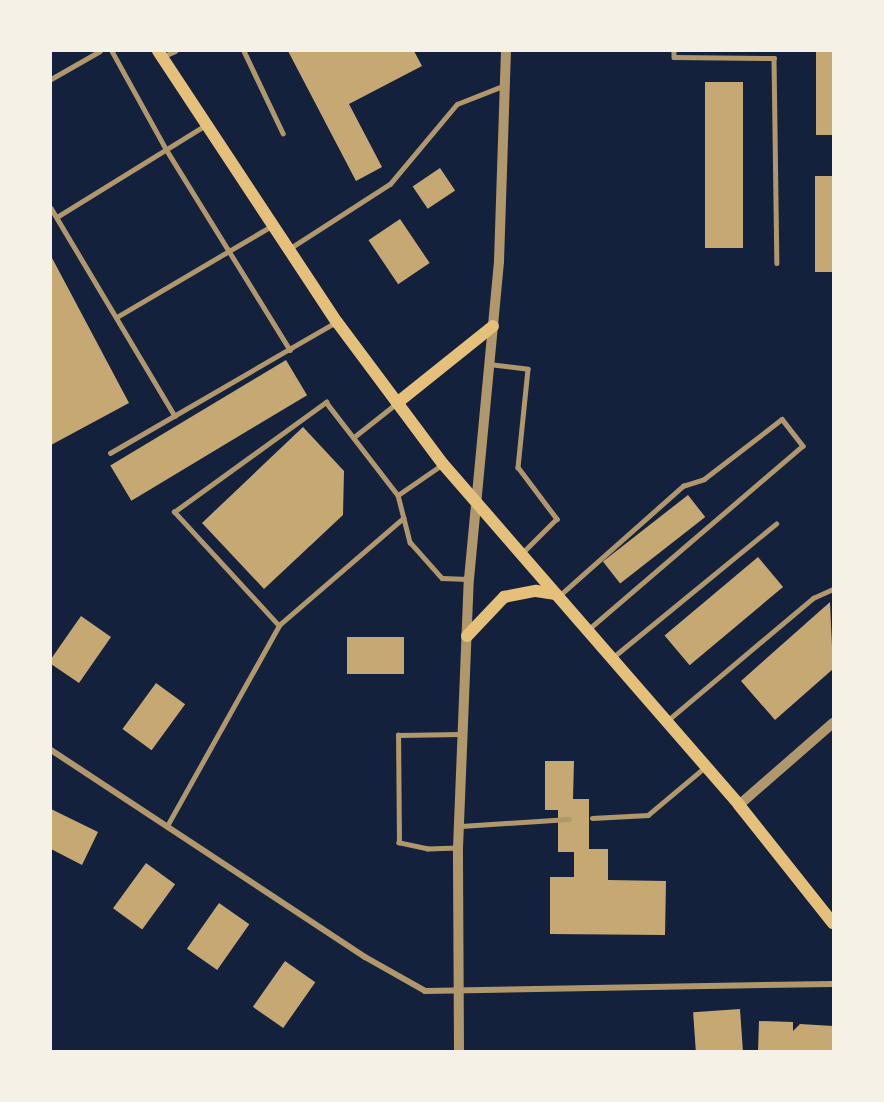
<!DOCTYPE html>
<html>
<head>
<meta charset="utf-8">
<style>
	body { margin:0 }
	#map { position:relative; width:884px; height:1102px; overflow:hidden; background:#14213d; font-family:"PT Sans Narrow",sans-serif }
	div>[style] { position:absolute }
	.building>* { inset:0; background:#c6a872; transform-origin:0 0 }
	.service>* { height:4.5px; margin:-2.25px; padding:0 2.25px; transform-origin:2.25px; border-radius:2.25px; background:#b1986c }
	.minor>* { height:6px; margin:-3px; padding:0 3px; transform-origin:3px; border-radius:3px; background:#b1986c }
	.tertiary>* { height:10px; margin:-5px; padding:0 5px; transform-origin:5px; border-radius:5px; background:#b1986c }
	.secondary>* { height:12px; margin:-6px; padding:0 6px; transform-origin:6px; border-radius:6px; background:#e5c07b }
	span { translate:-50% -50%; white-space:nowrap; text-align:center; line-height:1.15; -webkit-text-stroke:5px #f6f1e7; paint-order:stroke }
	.frame { position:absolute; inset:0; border:52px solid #f6f1e7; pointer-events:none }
</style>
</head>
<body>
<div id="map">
	<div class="building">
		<i style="clip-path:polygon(288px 51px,414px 51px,422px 66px,349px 104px,382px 167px,356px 181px)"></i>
		<i style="left:816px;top:51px;width:17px;height:84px"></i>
		<i style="left:705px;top:82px;width:38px;height:166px"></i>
		<i style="left:440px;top:168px;width:27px;height:33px;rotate:56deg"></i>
		<i style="left:815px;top:176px;width:18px;height:96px"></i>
		<i style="left:400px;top:219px;width:53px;height:38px;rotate:56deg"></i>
		<i style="clip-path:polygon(51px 256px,129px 403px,51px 445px)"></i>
		<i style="left:286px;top:360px;width:41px;height:205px;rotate:59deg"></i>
		<i style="clip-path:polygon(303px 427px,344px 471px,343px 515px,264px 589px,202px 523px)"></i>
		<i style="left:688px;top:495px;width:28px;height:108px;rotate:52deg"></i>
		<i style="left:758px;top:557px;width:39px;height:122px;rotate:50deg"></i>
		<i style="clip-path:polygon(830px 602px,833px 669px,775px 720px,741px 681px)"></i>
		<i style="clip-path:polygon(81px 616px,111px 637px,79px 683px,51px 664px,51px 659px)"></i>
		<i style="left:347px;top:637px;width:57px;height:37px"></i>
		<i style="left:156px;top:683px;width:36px;height:57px;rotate:36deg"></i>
		<i style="clip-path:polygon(545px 761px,574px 761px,573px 799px,589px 799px,589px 849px,608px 849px,608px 880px,666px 881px,665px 935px,550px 934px,550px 877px,574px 877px,574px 852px,558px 852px,558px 810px,545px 810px)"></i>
		<i style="clip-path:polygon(51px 809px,98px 832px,82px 865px,51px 849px)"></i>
		<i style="left:146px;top:863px;width:36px;height:56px;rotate:36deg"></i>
		<i style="left:219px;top:903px;width:37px;height:56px;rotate:35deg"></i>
		<i style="left:285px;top:961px;width:37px;height:56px;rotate:35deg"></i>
		<i style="left:740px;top:1009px;width:42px;height:47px;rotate:86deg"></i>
		<i style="clip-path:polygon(759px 1021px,793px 1022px,793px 1031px,800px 1024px,833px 1026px,833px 1051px,758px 1051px)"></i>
	</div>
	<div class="service">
		<i style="left:112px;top:51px;width:112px;rotate:61.1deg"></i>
		<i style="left:166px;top:149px;width:236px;rotate:58.3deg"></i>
		<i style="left:244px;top:51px;width:91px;rotate:64.6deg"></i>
		<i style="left:674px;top:51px;width:6px;rotate:90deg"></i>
		<i style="left:674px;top:57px;width:100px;rotate:0.6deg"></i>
		<i style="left:774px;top:58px;width:205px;rotate:89.2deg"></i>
		<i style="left:164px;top:56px;width:12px;rotate:-24deg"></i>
		<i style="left:51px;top:79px;width:56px;rotate:-29.7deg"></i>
		<i style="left:51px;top:208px;width:242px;rotate:59.2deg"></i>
		<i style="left:57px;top:217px;width:175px;rotate:-31.7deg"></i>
		<i style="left:289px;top:249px;width:120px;rotate:-32.8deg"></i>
		<i style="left:390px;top:184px;width:104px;rotate:-50.1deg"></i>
		<i style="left:457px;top:104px;width:49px;rotate:-21.4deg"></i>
		<i style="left:117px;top:317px;width:181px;rotate:-30.5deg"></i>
		<i style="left:489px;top:364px;width:39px;rotate:7deg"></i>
		<i style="left:528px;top:369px;width:99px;rotate:95.8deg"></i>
		<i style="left:518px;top:467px;width:65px;rotate:53.1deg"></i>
		<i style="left:557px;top:519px;width:49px;rotate:135deg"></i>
		<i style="left:354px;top:437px;width:55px;rotate:-38.3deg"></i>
		<i style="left:110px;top:453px;width:259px;rotate:-30.1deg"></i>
		<i style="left:398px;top:495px;width:55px;rotate:-34.6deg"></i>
		<i style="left:404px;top:518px;width:165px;rotate:139.2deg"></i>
		<i style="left:279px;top:626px;width:155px;rotate:-132.6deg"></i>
		<i style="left:174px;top:512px;width:188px;rotate:-35.9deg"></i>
		<i style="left:326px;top:402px;width:118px;rotate:52.3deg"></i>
		<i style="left:398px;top:495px;width:49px;rotate:75.7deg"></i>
		<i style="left:410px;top:542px;width:48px;rotate:48.4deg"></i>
		<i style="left:442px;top:578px;width:26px;rotate:2deg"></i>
		<i style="left:559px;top:596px;width:166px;rotate:-41.6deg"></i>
		<i style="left:683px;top:486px;width:22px;rotate:-18deg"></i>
		<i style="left:704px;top:479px;width:98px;rotate:-37.6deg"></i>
		<i style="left:782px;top:419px;width:34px;rotate:52deg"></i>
		<i style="left:803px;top:446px;width:283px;rotate:139.4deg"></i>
		<i style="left:612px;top:658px;width:212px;rotate:-39.3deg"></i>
		<i style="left:667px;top:721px;width:191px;rotate:-40.1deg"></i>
		<i style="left:813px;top:598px;width:22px;rotate:-24deg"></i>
		<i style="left:592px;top:818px;width:56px;rotate:-3.1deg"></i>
		<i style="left:648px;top:815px;width:73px;rotate:-40deg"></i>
		<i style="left:167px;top:826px;width:229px;rotate:-60.8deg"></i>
		<i style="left:461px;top:826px;width:108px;rotate:-3.7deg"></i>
		<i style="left:458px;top:848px;width:30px;rotate:178deg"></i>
		<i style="left:428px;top:849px;width:30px;rotate:-168deg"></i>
		<i style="left:399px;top:843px;width:108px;rotate:-90.5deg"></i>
		<i style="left:398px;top:735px;width:63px;rotate:-0.9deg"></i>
	</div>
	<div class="minor">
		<i style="left:51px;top:750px;width:376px;rotate:33.4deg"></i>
		<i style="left:365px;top:957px;width:69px;rotate:29.5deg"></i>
		<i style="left:425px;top:991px;width:408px;rotate:-1deg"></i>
	</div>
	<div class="tertiary">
		<i style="left:739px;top:805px;width:125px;rotate:-41.1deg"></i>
		<i style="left:459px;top:1051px;width:203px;rotate:-90.3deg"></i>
		<i style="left:458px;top:848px;width:269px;rotate:-87.7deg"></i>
		<i style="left:469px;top:579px;width:319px;rotate:-84.6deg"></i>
		<i style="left:499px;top:261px;width:210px;rotate:-88.1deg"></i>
	</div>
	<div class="secondary">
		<i style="left:158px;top:51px;width:325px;rotate:56.6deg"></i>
		<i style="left:337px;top:322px;width:177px;rotate:53.3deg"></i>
		<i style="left:443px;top:464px;width:452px;rotate:49deg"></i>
		<i style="left:739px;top:805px;width:151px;rotate:51.5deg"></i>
		<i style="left:397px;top:403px;width:123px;rotate:-38.7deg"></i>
		<i style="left:467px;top:636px;width:54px;rotate:-46.5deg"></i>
		<i style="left:504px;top:597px;width:33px;rotate:-11deg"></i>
		<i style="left:536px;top:591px;width:20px;rotate:9deg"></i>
	</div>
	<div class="frame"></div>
</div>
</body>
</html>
